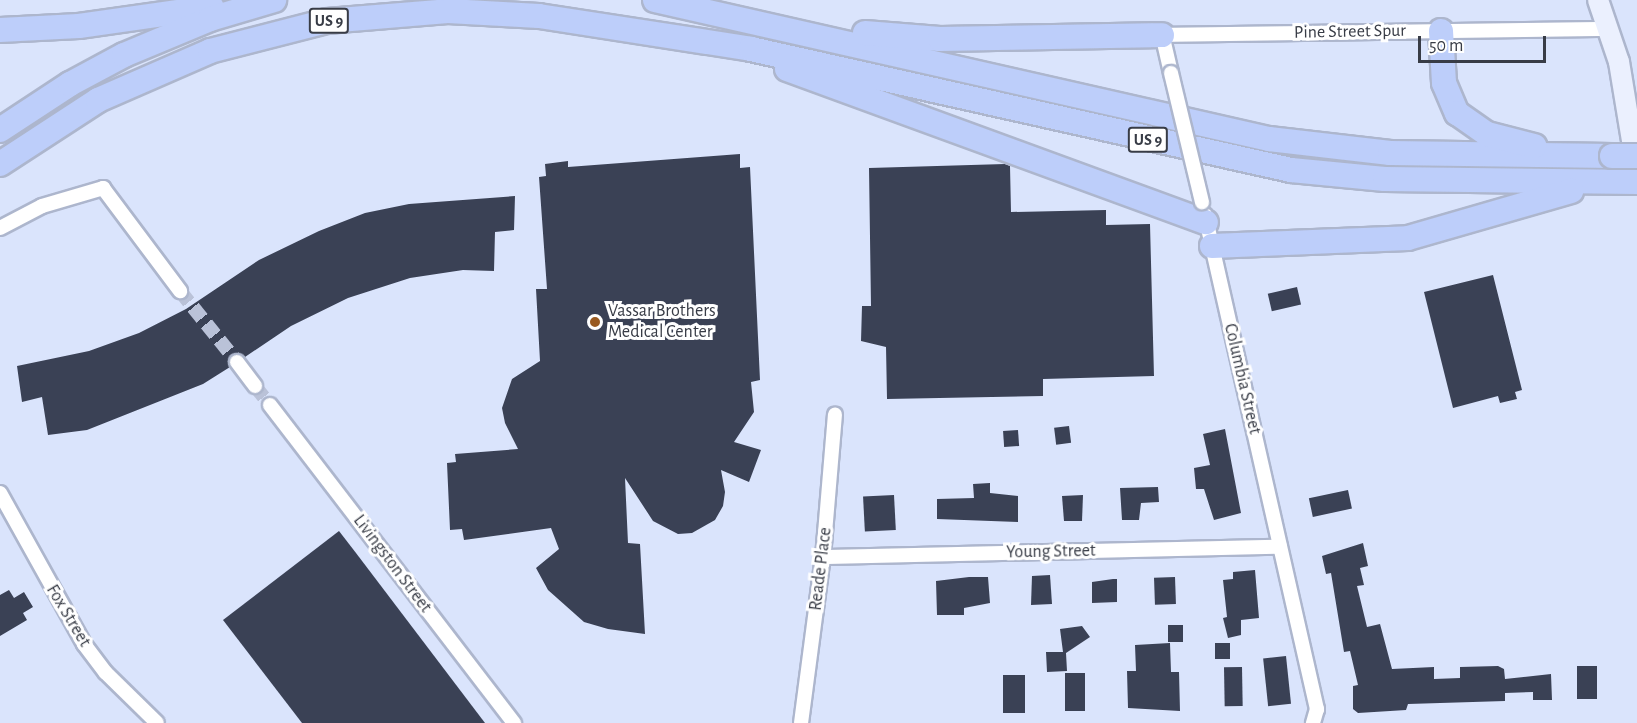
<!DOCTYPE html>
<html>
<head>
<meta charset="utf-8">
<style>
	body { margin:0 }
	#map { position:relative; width:1637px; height:723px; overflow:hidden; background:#dae4fc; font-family:"Alegreya Sans",sans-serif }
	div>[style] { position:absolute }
	.building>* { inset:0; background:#3a4155; transform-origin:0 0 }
	.street-tunnel>* { height:14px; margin-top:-7px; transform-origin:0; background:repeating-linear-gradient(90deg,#bac2d8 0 14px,transparent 0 21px) }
	.roads { filter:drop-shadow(2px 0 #adb6cd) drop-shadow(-2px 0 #adb6cd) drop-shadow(0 2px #adb6cd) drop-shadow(0 -2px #adb6cd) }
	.street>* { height:14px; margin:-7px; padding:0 7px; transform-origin:7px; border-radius:7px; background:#fff }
	.secondary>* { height:20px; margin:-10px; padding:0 10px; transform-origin:10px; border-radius:10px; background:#ebf0fe }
	.highway>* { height:24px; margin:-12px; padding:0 12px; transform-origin:12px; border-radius:12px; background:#bdcefa }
	.bridges { filter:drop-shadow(2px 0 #adb6cd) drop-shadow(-2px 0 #adb6cd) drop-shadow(0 2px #adb6cd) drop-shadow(0 -2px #adb6cd) }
	.street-bridge>* { height:14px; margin:-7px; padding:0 7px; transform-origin:7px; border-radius:7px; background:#fff }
	.highway-bridge>* { height:24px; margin:-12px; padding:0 12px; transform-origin:12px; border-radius:12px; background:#bdcefa }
	.dots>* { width:16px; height:16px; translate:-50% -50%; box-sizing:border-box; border:3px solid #fff; border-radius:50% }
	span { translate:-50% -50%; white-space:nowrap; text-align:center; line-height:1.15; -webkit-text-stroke:6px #fff; paint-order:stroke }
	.shield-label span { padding:2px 4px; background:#fff; border:2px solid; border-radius:4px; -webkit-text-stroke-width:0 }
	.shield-label { font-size:16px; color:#383c46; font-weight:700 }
	.street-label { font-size:18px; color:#383c46 }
	.poi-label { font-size:18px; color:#383c46 }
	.left { translate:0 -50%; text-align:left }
	.scale { position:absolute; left:1418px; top:36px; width:128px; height:27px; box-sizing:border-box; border:3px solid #383c46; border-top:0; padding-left:8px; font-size:18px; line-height:21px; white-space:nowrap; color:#383c46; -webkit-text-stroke:4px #fff; paint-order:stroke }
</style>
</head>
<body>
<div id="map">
	<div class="building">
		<i style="clip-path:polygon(740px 154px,740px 168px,750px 167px,760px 380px,751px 382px,754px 412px,734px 442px,761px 450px,749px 482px,721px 470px,725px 492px,723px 506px,715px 520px,692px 533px,678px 534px,653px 521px,625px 478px,628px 543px,640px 544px,645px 634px,608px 629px,584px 622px,548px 590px,536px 568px,559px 549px,551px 528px,464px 540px,462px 529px,450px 530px,447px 463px,456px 462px,455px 454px,518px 449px,505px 423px,502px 408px,512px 379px,540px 361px,536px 289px,547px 289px,539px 177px,546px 176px,545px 164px,568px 161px,568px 167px)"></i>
		<i style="clip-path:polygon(1005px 164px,1010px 166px,1011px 212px,1106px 210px,1106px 225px,1150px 224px,1154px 376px,1043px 379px,1043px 396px,887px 399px,886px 347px,861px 341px,862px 306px,871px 306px,869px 168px)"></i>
		<i style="clip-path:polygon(515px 196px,514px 230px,495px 232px,494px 271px,463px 270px,410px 278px,348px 298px,291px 326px,245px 357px,232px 355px,230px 367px,203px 384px,87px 430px,48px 435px,42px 397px,22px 402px,17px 366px,89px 351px,139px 333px,186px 309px,259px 260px,319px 231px,365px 213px,409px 204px)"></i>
		<i style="clip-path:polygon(1493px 275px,1522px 390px,1515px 392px,1517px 399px,1500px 403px,1498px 396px,1453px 408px,1424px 292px)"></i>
		<i style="left:1297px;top:287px;width:18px;height:30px;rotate:77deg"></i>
		<i style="left:1069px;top:426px;width:17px;height:15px;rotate:83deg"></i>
		<i style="clip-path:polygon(1225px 429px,1241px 513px,1214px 520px,1204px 489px,1196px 489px,1194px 468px,1210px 465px,1203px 434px)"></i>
		<i style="left:1018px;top:430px;width:16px;height:15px;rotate:86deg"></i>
		<i style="clip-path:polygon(990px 483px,990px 493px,1018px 496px,1018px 522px,937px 519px,937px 499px,974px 498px,973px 484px)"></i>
		<i style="clip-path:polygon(1158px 487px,1159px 502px,1141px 503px,1139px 520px,1122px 520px,1120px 488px)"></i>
		<i style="left:1348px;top:490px;width:19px;height:40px;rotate:78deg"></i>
		<i style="left:894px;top:495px;width:35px;height:31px;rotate:87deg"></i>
		<i style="clip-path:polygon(1083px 495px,1082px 521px,1064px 521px,1062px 496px)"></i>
		<i style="clip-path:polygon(339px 531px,356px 553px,485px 723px,302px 723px,223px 620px)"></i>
		<i style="clip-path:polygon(1363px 543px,1368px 566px,1360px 568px,1364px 585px,1357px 586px,1367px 627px,1380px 624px,1392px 669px,1434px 667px,1434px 679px,1460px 678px,1460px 667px,1498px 666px,1504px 669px,1505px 679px,1551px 674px,1552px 700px,1533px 700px,1533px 692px,1505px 693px,1505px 701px,1408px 704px,1406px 710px,1358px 713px,1353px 709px,1353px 686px,1358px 685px,1350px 651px,1344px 652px,1331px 573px,1326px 574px,1322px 556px)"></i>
		<i style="clip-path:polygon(1255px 570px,1259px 618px,1241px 620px,1241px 635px,1228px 638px,1223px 618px,1227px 617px,1223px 580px,1233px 579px,1233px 572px)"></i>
		<i style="clip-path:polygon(1050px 575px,1052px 604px,1031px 605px,1032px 576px)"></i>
		<i style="clip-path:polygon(969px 577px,988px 577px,990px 603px,964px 608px,964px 615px,937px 615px,936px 581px)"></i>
		<i style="left:1175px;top:577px;width:27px;height:21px;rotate:88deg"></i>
		<i style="clip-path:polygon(1113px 579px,1117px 579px,1117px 602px,1092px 603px,1092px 582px)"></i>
		<i style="clip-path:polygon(9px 590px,14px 598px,24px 592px,33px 607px,23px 613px,27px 620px,0 636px,0 595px)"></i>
		<i style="left:1168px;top:625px;width:15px;height:17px"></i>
		<i style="clip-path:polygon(1082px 626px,1090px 637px,1066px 653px,1067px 671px,1047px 672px,1046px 652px,1063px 652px,1060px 629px)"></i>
		<i style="clip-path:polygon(1170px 643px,1171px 672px,1179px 672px,1180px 711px,1128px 708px,1127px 671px,1136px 671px,1135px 645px)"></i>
		<i style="left:1215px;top:643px;width:15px;height:16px"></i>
		<i style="left:1286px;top:656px;width:48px;height:23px;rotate:84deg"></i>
		<i style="left:1577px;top:666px;width:20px;height:33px"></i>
		<i style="left:1242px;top:667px;width:39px;height:18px;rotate:89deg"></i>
		<i style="left:1065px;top:673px;width:20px;height:38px"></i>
		<i style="left:1003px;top:675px;width:22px;height:38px"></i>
	</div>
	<div class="street-tunnel">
		<i style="left:180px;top:291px;width:91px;rotate:51.2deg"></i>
		<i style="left:255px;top:386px;width:24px;rotate:52deg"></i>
	</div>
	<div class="roads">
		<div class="street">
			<i style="left:1171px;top:73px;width:39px;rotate:-103deg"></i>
			<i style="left:1162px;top:35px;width:448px;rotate:-0.8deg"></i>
			<i style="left:1205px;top:215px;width:507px;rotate:77.23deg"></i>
			<i style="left:1317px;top:709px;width:15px;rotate:106deg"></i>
			<i style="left:0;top:228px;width:47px;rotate:-27.6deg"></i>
			<i style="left:42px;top:206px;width:64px;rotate:-16.4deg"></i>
			<i style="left:103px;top:188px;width:129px;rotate:53.2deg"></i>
			<i style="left:237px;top:362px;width:30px;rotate:53deg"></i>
			<i style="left:270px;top:405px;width:401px;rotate:52.5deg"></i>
			<i style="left:0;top:493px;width:173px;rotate:60.9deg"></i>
			<i style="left:84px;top:644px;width:36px;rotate:53deg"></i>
			<i style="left:106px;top:673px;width:71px;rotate:44.4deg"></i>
			<i style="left:823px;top:557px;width:457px;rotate:-1.3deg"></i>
			<i style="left:801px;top:723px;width:167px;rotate:-82.5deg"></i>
			<i style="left:823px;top:557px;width:143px;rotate:-85.2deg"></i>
		</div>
		<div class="secondary">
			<i style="left:1598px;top:0;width:65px;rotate:71.3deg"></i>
			<i style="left:1619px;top:62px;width:110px;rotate:80.6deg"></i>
		</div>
		<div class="highway">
			<i style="left:655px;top:0;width:630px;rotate:12.76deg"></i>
			<i style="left:1269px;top:139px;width:122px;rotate:6.6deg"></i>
			<i style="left:1390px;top:153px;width:222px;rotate:0.8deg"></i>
			<i style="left:0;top:30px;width:79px;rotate:-2.9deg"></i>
			<i style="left:79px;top:26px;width:134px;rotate:-8.1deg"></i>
			<i style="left:1441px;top:31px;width:52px;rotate:86.7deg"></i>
			<i style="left:1444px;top:83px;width:33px;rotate:67deg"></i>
			<i style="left:1457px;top:113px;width:37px;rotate:35deg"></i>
			<i style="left:1487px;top:134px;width:49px;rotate:14.3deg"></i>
			<i style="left:865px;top:33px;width:75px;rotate:4.6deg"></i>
			<i style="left:940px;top:39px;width:222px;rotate:-1deg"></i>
			<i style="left:787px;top:69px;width:446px;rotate:20.1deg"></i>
			<i style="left:0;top:130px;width:84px;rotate:-33.3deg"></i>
			<i style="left:70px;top:84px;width:61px;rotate:-28.2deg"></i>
			<i style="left:124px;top:55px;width:93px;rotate:-22.7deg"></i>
			<i style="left:210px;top:19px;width:67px;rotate:-16.5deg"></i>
			<i style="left:0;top:164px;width:117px;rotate:-33.1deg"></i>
			<i style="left:98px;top:100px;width:122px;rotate:-23.6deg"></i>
			<i style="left:210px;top:51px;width:121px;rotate:-14.4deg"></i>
			<i style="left:327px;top:21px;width:121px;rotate:-4.7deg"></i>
			<i style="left:448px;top:11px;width:91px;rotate:3.1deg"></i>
			<i style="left:539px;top:16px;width:215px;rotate:8.8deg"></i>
			<i style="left:751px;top:49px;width:553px;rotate:12.63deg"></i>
			<i style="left:1291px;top:170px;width:94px;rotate:5.5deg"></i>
			<i style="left:1385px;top:179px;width:252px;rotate:0.7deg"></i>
			<i style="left:1212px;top:246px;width:196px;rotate:-2.3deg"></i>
			<i style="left:1408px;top:238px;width:170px;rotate:-16.1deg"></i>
		</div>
	</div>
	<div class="bridges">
		<div class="street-bridge">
			<i style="left:1171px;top:73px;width:133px;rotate:76.5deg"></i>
		</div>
		<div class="highway-bridge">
			<i style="left:1612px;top:156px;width:25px"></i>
		</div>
	</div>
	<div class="dots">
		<i style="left:595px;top:322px;background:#995a21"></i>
	</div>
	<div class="shield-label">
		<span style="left:329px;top:21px">US 9</span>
		<span style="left:1148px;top:140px">US 9</span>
	</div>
	<div class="street-label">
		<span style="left:1350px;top:32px;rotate:-1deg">Pine Street Spur</span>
		<span style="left:1242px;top:379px;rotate:77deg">Columbia Street</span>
		<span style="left:1051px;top:552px;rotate:-1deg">Young Street</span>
		<span style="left:392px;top:564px;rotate:53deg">Livingston Street</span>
		<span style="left:821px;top:569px;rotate:-83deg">Reade Place</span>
		<span style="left:68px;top:616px;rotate:59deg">Fox Street</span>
	</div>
	<div class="poi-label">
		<span class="left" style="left:608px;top:322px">Vassar Brothers<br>Medical Center</span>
	</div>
	<div class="scale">50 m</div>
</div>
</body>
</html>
